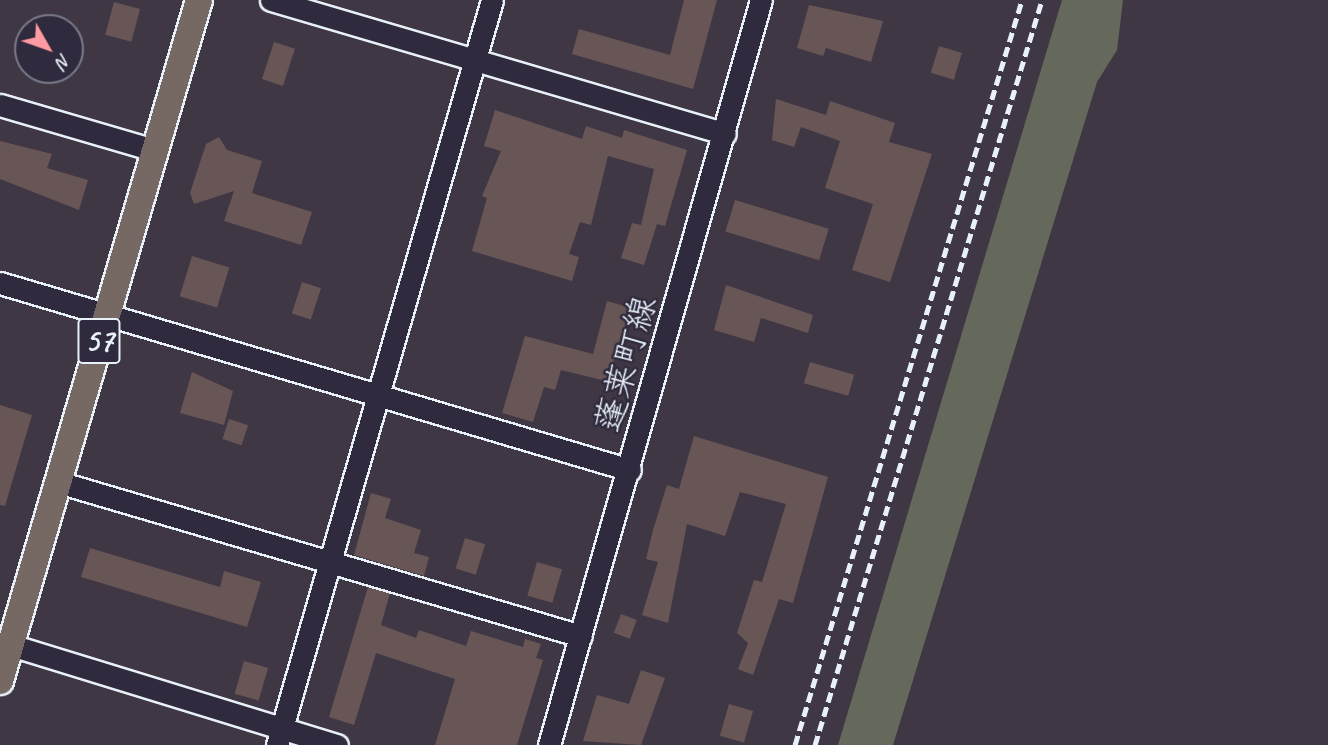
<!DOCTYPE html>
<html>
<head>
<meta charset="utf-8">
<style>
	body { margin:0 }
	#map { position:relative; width:1328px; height:745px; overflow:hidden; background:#403744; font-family:Caveat,"Klee One",sans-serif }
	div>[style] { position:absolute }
	.green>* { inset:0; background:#64695b }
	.building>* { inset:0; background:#685656; transform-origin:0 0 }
	.roads { filter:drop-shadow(2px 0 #e8f1f8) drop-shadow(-2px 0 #e8f1f8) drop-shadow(0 2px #e8f1f8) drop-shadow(0 -2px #e8f1f8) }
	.minor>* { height:21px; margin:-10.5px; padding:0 10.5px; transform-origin:10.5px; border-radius:10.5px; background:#2f2a3d }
	.major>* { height:26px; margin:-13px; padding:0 13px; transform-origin:13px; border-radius:13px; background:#766964 }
	.rail>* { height:5px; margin-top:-2.5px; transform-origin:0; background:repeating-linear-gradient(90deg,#e8f1f8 0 10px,transparent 0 15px) }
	span { translate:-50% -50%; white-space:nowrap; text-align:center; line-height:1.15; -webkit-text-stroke:5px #2f2a3d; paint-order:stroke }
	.shield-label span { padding:2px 5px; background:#2f2a3d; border:2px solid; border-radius:5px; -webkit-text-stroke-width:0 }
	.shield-label { font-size:33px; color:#e8f1f8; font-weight:700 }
	.street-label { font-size:35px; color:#e8f1f8 }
	.north { position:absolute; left:14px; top:14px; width:70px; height:70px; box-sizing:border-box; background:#2f2a3d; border:2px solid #797a88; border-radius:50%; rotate:130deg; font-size:19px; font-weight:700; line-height:28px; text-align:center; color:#e8f1f8 }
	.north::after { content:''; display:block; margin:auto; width:24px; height:32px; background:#ff9aa2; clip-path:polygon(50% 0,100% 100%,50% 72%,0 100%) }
</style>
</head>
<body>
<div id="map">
	<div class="green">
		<i style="clip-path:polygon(1062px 0,1123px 0,1117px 50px,1097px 82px,893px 745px,838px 745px)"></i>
	</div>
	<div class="building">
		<i style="clip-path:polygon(684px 0,717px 0,693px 89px,572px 54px,579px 29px,670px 55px)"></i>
		<i style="left:114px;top:2px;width:27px;height:34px;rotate:15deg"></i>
		<i style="clip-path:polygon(809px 5px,883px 21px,871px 62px,826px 48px,823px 56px,797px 48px)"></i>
		<i style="left:274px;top:42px;width:22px;height:39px;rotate:18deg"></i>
		<i style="left:939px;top:46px;width:24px;height:28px;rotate:17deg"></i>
		<i style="clip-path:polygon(776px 99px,826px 115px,830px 101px,895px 123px,889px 142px,932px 154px,890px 282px,852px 270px,873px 204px,825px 188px,840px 141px,801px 127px,794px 147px,772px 140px)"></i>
		<i style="clip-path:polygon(495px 110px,582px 139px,586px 126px,622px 138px,624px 130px,687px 150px,665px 226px,657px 224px,644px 265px,621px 258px,632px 223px,641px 225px,654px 169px,608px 156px,591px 225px,580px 222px,569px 254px,579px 257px,572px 281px,472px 251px,487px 198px,482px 196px,501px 151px,484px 146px)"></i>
		<i style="clip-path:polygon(219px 137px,227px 150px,262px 161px,252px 193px,312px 212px,301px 245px,224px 221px,234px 191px,194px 204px,190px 193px,206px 144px)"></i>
		<i style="clip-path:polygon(0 141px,52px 154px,47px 168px,88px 180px,79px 210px,0 179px)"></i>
		<i style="left:735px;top:200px;width:98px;height:33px;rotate:17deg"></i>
		<i style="left:192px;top:256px;width:39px;height:42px;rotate:17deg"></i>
		<i style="left:302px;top:282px;width:20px;height:33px;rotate:18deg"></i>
		<i style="clip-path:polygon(726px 285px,813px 315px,808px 333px,761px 318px,754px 342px,714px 330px)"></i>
		<i style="clip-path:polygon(607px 301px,634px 309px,606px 381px,561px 370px,555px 390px,544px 387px,533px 422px,502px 413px,525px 336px,593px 354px)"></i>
		<i style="left:810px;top:362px;width:46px;height:22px;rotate:16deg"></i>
		<i style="clip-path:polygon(192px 372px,233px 391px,224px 425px,180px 413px)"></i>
		<i style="clip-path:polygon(0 405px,32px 415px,5px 506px,0 505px)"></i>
		<i style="left:229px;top:419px;width:20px;height:21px;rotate:18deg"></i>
		<i style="clip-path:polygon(694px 436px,828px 477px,793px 603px,779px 599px,753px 675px,738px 669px,748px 643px,737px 633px,754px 580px,762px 582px,786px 504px,740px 492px,725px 536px,687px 524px,668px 623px,642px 615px,658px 562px,646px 559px,653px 530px,667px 485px,679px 489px)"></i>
		<i style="clip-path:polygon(371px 493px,391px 499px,385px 518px,421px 530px,414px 553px,429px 557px,424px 576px,354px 555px)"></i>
		<i style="left:465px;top:538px;width:21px;height:32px;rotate:17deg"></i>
		<i style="clip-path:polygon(90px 548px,220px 587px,224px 571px,261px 582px,247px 627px,81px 577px)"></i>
		<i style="left:537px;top:562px;width:26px;height:35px;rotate:16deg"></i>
		<i style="clip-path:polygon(368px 587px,390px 593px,381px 625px,416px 638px,419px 630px,466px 646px,471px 631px,523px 647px,525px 639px,541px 644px,536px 658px,543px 660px,517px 745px,435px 745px,455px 679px,376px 653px,354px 725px,329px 717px)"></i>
		<i style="left:621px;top:614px;width:17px;height:20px;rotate:21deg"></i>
		<i style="left:244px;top:661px;width:25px;height:34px;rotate:16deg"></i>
		<i style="clip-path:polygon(641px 670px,665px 678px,641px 745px,583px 741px,597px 695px,629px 704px)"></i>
		<i style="left:729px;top:704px;width:25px;height:33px;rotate:16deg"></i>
	</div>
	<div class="roads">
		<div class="minor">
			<i style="left:271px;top:0;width:473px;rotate:16.4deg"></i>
			<i style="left:0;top:105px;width:160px;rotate:16.3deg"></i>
			<i style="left:0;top:283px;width:657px;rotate:16.53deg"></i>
			<i style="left:58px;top:482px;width:545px;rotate:16.41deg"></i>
			<i style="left:11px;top:645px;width:341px;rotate:17.1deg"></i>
			<i style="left:277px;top:745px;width:775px;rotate:-73.9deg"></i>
			<i style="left:549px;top:745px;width:775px;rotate:-74.12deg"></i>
		</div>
		<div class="major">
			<i style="left:0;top:681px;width:709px;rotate:-73.71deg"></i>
		</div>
	</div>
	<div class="rail">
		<i style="left:795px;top:745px;width:779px;rotate:-73.05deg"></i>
		<i style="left:815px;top:745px;width:779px;rotate:-73.05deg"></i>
	</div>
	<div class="shield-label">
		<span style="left:99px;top:341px">57</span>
	</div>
	<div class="street-label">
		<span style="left:626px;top:364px;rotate:-74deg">蓬莱町線</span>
	</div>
	<div class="north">N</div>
</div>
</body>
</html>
